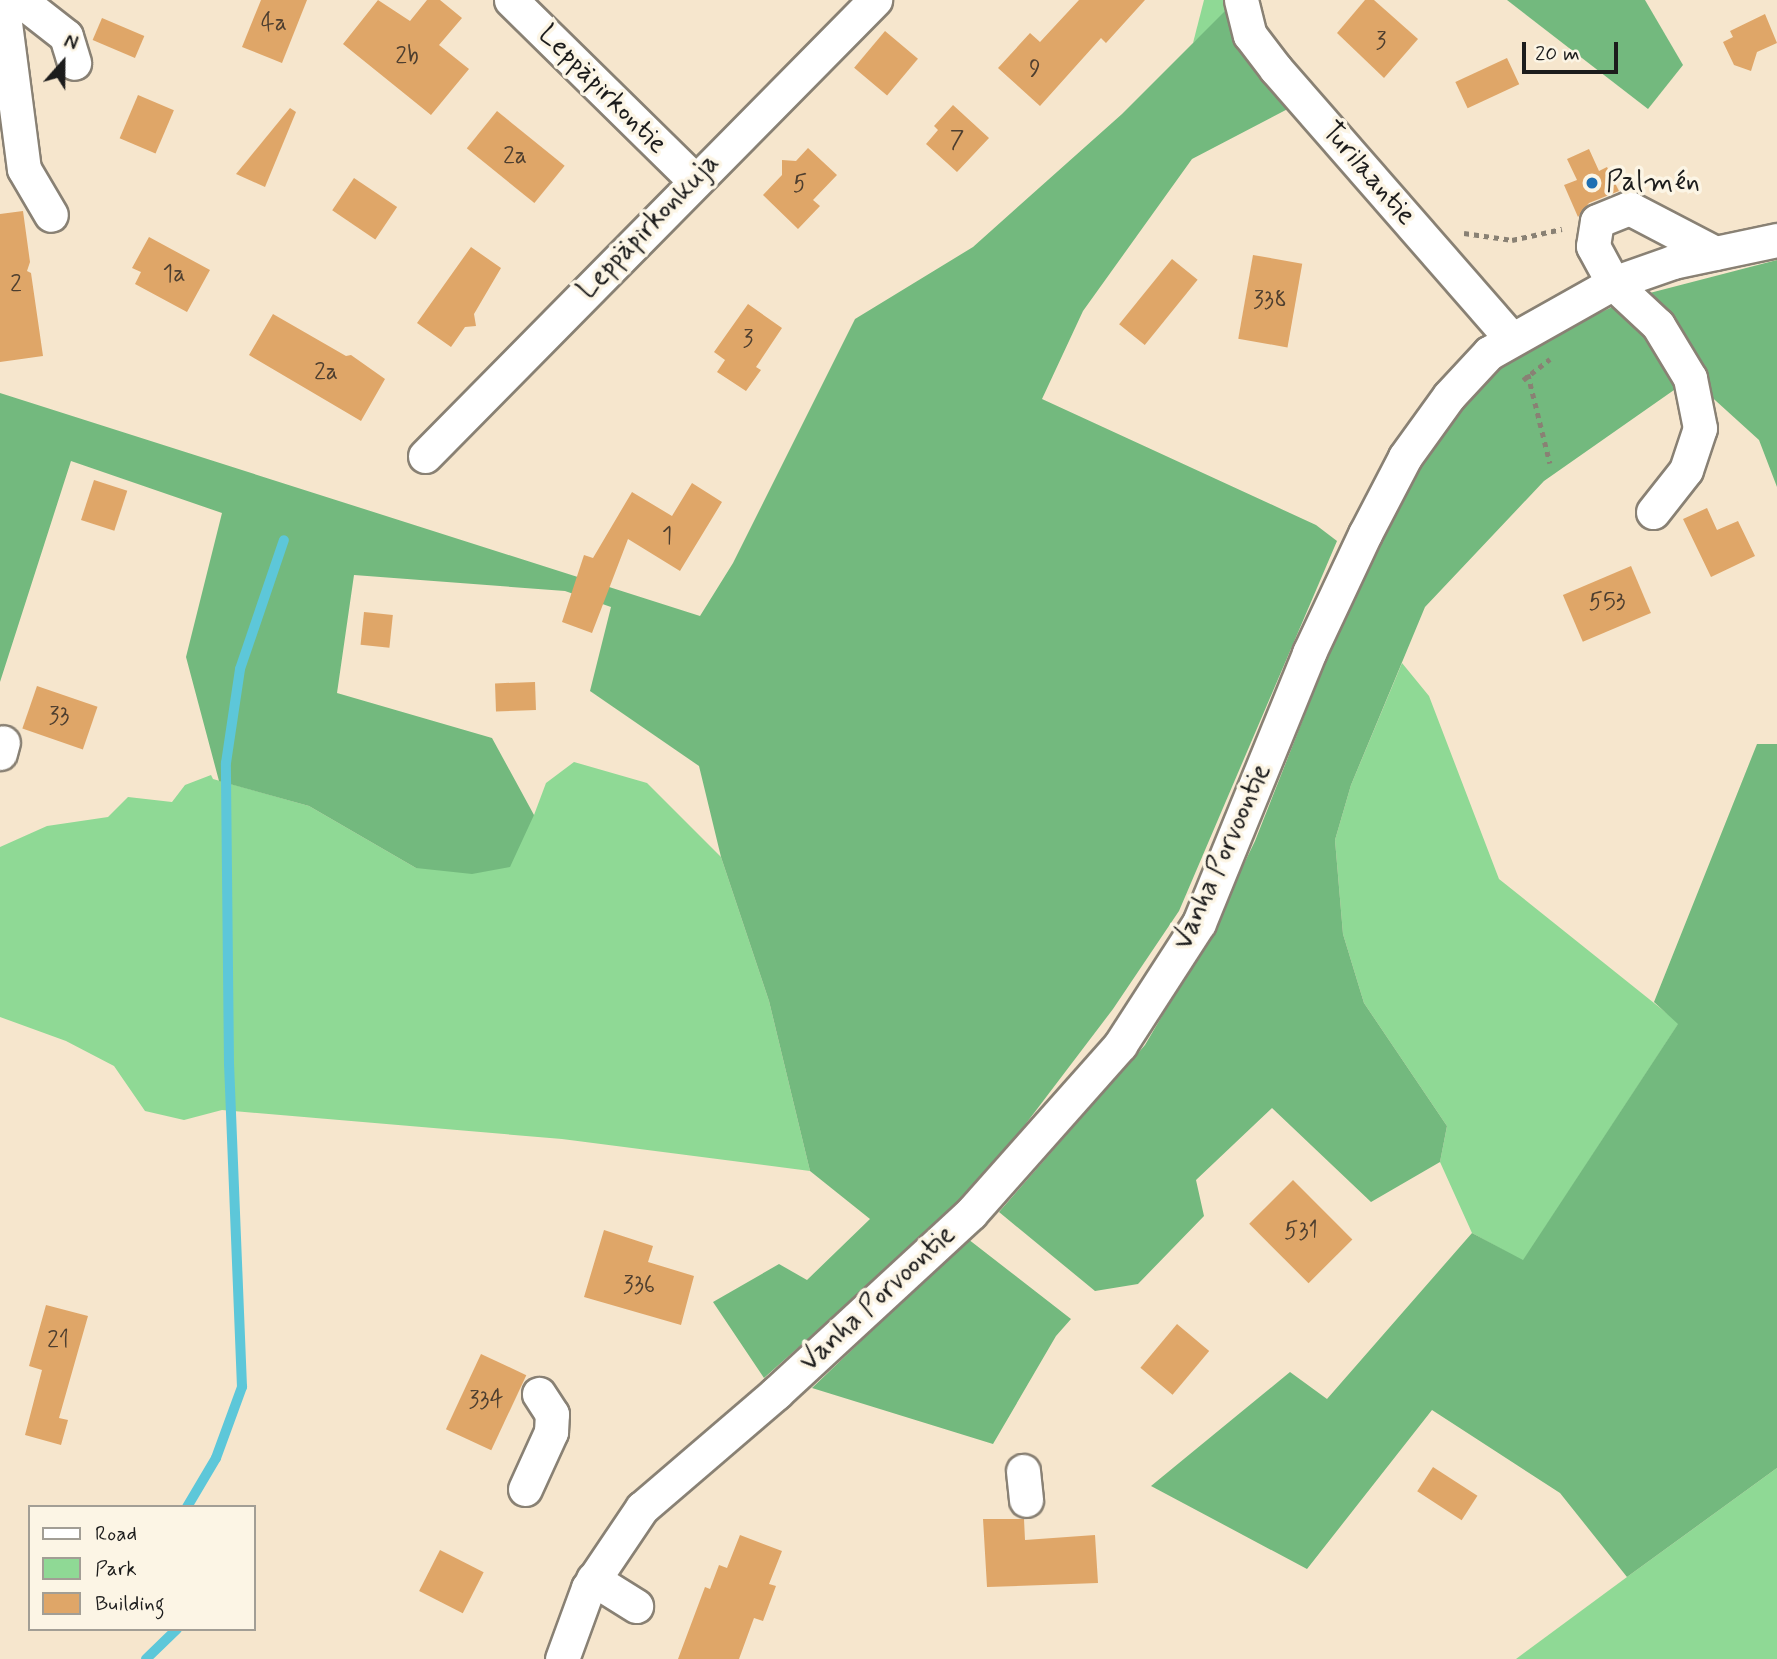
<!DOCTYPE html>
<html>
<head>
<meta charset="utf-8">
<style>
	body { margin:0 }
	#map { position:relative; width:1777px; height:1659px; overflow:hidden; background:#f6e6cd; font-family:Mynerve,sans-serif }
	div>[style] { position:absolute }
	.green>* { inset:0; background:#8fd995 }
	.forest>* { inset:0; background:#73b97e }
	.stream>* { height:10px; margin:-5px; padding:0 5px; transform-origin:5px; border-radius:5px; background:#5dc7d9 }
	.building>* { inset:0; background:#dfa668; transform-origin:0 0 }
	.path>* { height:4.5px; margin-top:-2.25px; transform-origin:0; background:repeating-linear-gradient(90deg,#898174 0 5px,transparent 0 10px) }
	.roads { filter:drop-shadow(2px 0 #898174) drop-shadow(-2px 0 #898174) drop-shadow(0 2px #898174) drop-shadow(0 -2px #898174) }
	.minor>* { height:33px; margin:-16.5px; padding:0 16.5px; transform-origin:16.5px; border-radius:16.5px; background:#fff }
	.dots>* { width:19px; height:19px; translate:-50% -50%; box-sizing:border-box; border:4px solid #fcf5e5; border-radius:50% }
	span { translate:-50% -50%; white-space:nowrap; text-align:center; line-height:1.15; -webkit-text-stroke:7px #fcf5e5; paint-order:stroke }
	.number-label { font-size:24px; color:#4d3e2f }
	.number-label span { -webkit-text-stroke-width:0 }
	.street-label { font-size:28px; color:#1c1c1c }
	.poi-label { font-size:28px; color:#1c1c1c }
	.left { translate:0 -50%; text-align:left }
	.legend { position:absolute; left:28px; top:1505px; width:228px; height:126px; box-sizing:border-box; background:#fcf5e5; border:2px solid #a29e95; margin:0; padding:9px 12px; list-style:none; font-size:21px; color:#1c1c1c }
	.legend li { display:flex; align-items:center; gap:14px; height:35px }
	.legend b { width:35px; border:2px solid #a29e95 }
	.north { position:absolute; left:28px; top:28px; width:70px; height:70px; -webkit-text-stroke:5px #fcf5e5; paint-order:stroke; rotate:21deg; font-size:19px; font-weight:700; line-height:28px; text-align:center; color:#1c1c1c }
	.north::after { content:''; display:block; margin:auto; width:24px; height:32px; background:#1c1c1c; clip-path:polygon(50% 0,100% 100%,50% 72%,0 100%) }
	.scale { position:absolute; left:1522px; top:42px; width:96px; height:32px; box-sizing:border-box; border:4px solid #1c1c1c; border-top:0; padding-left:9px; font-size:21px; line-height:24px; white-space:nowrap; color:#1c1c1c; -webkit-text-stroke:5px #fcf5e5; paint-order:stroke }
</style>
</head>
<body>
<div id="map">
	<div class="green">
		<i style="clip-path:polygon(1204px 0,1243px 0,1193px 43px)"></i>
		<i style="clip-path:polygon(1402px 663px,1429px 696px,1499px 879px,1679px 1023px,1523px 1261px,1472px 1233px,1440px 1162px,1447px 1126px,1364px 1003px,1343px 934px,1335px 840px,1351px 785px)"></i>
		<i style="clip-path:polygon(574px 762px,647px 783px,721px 857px,769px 1001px,810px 1171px,562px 1139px,222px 1110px,184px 1120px,145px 1111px,114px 1066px,66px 1041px,0 1017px,0 847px,47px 826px,108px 817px,128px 797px,172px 802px,185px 785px,211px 775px,213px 779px,309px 806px,416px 868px,534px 815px,546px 783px)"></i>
		<i style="clip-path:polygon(1777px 1468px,1777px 1659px,1516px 1659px,1627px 1577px)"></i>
	</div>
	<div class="forest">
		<i style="clip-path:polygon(1507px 0,1645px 0,1683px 65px,1648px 109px)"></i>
		<i style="clip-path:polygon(1241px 4px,1303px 101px,1192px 159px,1083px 311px,1042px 399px,1316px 525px,1337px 541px,1179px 911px,1113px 1009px,999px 1159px,920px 1239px,764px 1378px,713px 1302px,779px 1264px,807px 1280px,870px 1219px,810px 1171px,769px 1001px,721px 857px,699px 766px,590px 691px,611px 607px,565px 591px,354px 575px,337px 693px,492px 738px,534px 815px,510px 867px,472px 874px,416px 868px,309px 806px,219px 781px,186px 657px,222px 513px,71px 461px,0 682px,0 393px,700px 616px,733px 563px,855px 319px,973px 247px,1122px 114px,1225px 11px)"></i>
		<i style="clip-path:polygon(1777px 260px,1777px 487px,1759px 440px,1705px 391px,1642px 295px)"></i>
		<i style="clip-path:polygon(1623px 302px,1684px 383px,1544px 481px,1425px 607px,1351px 785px,1335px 840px,1343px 934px,1364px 1003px,1447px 1126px,1440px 1162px,1371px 1202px,1272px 1108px,1196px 1180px,1204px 1216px,1138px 1284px,1095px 1291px,999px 1212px,1145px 1045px,1209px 936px,1255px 841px,1367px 557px,1424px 456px,1465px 400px,1496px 370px,1541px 340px)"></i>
		<i style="clip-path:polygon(1757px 744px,1777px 744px,1777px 1468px,1627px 1577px,1560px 1493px,1432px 1410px,1307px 1569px,1151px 1486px,1290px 1372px,1327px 1399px,1472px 1233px,1523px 1260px,1678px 1024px,1654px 1002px)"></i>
		<i style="clip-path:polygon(968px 1239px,1071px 1319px,1056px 1336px,993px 1444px,812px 1388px)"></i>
	</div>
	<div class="stream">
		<i style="left:187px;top:1507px;width:57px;rotate:-59.4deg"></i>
		<i style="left:216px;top:1458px;width:76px;rotate:-69.9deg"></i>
		<i style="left:242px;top:1387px;width:323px;rotate:-92.3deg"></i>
		<i style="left:229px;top:1064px;width:301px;rotate:-90.6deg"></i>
		<i style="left:226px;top:763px;width:95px;rotate:-81.5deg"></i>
		<i style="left:240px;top:669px;width:136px;rotate:-71.2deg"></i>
		<i style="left:146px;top:1659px;width:43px;rotate:-44.1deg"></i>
	</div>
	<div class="building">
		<i style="clip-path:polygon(261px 0,307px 0,282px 63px,242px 47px)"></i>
		<i style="clip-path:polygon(378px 0,410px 21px,427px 0,440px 0,462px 18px,439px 45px,469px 69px,431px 115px,343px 44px)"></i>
		<i style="clip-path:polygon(1079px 0,1145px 0,1106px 43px,1101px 38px,1040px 106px,998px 68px,1030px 33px,1040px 42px)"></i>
		<i style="clip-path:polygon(1365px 0,1374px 0,1418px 39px,1384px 78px,1337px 33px)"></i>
		<i style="clip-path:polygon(1765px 14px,1777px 43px,1757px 52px,1751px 71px,1734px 65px,1723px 42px,1733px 37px,1730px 31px)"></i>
		<i style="left:102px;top:18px;width:46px;height:24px;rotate:23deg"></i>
		<i style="left:885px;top:31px;width:43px;height:48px;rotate:40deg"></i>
		<i style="left:1507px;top:58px;width:29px;height:57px;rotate:65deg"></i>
		<i style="left:138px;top:95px;width:39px;height:47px;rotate:23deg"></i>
		<i style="clip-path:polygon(953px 105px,989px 138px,957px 172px,926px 144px,938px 130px,934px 126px)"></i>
		<i style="clip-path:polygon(290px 108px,296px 112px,265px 187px,236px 174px)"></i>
		<i style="left:497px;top:111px;width:87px;height:48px;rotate:39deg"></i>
		<i style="clip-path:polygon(808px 148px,837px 175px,813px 200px,820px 206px,798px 229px,763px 195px,782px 175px,782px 160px,796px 161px)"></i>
		<i style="clip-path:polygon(1589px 149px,1599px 171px,1607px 167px,1619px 191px,1589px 203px,1578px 217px,1564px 185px,1577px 180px,1567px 159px)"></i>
		<i style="left:354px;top:178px;width:52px;height:39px;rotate:34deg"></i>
		<i style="clip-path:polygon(23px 211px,30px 262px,27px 271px,31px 273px,43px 356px,0 362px,0 214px)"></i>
		<i style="clip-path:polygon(149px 237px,210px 270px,187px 312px,135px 284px,141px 272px,132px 268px)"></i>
		<i style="clip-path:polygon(471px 247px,501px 268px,474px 314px,476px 326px,465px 327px,451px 347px,417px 323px)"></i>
		<i style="left:1253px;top:255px;width:50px;height:85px;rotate:10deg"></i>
		<i style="left:1172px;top:259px;width:33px;height:84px;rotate:39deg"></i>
		<i style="clip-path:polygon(748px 304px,782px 328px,756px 367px,761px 370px,746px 391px,717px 372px,725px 360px,714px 352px)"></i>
		<i style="clip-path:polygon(273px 314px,346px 356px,351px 355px,385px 379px,361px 421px,249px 355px)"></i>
		<i style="left:94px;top:480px;width:35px;height:42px;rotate:18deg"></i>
		<i style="clip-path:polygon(692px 483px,722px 502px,680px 571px,628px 539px,592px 633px,562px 622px,584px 555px,593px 558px,632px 492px,672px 516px)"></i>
		<i style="clip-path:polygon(1707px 508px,1717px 530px,1738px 521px,1755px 556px,1711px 577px,1683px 519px)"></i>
		<i style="left:1631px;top:566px;width:51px;height:74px;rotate:67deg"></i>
		<i style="left:364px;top:612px;width:29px;height:33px;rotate:6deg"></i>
		<i style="left:535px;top:682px;width:28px;height:40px;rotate:88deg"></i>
		<i style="left:37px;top:686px;width:64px;height:45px;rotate:19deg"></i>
		<i style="left:1293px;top:1180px;width:84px;height:62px;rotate:45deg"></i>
		<i style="clip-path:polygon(604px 1230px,653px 1246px,648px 1262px,694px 1276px,681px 1325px,584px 1297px)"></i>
		<i style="clip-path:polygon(46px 1305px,88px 1316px,59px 1418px,68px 1420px,61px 1445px,25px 1435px,42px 1370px,29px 1366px)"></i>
		<i style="left:1177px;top:1324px;width:42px;height:57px;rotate:40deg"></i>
		<i style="left:481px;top:1354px;width:50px;height:83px;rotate:25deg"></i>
		<i style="left:1433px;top:1467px;width:53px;height:29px;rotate:33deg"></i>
		<i style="clip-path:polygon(983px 1519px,1024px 1519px,1025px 1540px,1095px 1535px,1098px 1583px,987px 1587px)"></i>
		<i style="clip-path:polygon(740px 1535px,782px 1551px,769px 1584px,776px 1586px,763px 1621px,754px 1618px,739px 1659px,678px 1659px,705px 1587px,710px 1589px,719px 1565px,727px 1568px)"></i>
		<i style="left:440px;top:1550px;width:49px;height:46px;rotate:27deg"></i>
	</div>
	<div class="path">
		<i style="left:1464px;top:233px;width:49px;rotate:8.3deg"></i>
		<i style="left:1512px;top:240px;width:51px;rotate:-12.4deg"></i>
		<i style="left:1528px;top:374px;width:92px;rotate:76.1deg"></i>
		<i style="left:1523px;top:380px;width:34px;rotate:-38deg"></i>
	</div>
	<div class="roads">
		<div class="minor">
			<i style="left:2px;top:0;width:170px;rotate:82.6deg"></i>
			<i style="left:24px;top:169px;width:53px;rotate:59.6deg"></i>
			<i style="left:20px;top:0;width:58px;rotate:38deg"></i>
			<i style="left:66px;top:36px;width:28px;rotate:73deg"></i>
			<i style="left:511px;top:0;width:257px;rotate:44.5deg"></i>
			<i style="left:1241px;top:0;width:36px;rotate:76deg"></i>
			<i style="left:1250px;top:35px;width:43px;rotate:52.6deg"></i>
			<i style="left:1276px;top:69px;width:357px;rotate:48.9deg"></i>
			<i style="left:425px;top:456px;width:641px;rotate:-45.38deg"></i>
			<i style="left:1653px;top:512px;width:53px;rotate:-51.8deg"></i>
			<i style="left:1686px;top:470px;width:44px;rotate:-71.6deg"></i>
			<i style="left:1700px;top:428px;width:51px;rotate:-101.3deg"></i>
			<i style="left:1690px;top:378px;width:62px;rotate:-121.1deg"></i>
			<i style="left:1658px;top:325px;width:62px;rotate:-137deg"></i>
			<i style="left:1613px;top:283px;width:42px;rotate:-118.4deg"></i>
			<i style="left:1593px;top:246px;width:25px;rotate:-81deg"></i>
			<i style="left:1597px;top:221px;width:35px;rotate:-22deg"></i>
			<i style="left:1629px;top:208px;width:97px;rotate:27.6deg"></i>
			<i style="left:0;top:753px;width:11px;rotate:-75deg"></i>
			<i style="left:1023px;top:1471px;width:29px;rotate:84deg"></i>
			<i style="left:525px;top:1489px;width:63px;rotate:-65.5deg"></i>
			<i style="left:551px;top:1432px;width:18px;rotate:-87deg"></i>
			<i style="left:552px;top:1414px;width:24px;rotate:-123deg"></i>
			<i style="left:593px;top:1579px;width:51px;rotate:32.1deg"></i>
			<i style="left:562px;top:1659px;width:76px;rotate:-69.9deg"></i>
			<i style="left:588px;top:1588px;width:97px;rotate:-56deg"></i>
			<i style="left:642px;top:1508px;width:177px;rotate:-40.6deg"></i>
			<i style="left:776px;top:1393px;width:265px;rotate:-42.7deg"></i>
			<i style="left:971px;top:1213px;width:225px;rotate:-48.4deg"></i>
			<i style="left:1120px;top:1045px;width:145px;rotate:-57.1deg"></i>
			<i style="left:1199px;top:923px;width:292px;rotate:-67.8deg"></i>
			<i style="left:1309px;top:653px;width:132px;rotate:-64.8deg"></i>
			<i style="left:1365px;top:534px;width:87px;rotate:-62.5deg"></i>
			<i style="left:1405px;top:457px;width:75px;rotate:-54.2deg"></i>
			<i style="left:1449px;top:396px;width:59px;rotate:-47.1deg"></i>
			<i style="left:1489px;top:353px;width:142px;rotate:-29.4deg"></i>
			<i style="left:1613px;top:283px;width:64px;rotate:-19.3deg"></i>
			<i style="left:1673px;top:262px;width:106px;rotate:-11.9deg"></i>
		</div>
	</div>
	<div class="dots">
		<i style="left:1592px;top:183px;background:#1f6fb2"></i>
	</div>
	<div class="number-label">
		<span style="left:274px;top:24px">4a</span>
		<span style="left:1381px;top:42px">3</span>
		<span style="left:407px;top:57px">2b</span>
		<span style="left:1035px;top:70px">9</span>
		<span style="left:957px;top:141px">7</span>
		<span style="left:515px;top:157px">2a</span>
		<span style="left:800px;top:185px">5</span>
		<span style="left:174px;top:275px">1a</span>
		<span style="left:16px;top:285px">2</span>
		<span style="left:1270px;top:301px">338</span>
		<span style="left:748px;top:340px">3</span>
		<span style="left:326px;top:373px">2a</span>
		<span style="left:667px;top:537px">1</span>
		<span style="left:1607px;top:603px">553</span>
		<span style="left:59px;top:717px">33</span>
		<span style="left:1301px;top:1232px">531</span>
		<span style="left:639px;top:1286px">336</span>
		<span style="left:58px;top:1341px">21</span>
		<span style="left:486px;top:1401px">334</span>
	</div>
	<div class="street-label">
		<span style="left:602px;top:90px;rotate:45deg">Leppäpirkontie</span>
		<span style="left:1368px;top:174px;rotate:49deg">Turilaantie</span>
		<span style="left:649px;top:227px;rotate:-46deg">Leppäpirkonkuja</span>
		<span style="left:1223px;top:857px;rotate:-66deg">Vanha Porvoontie</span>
		<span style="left:878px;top:1299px;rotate:-43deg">Vanha Porvoontie</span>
	</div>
	<div class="poi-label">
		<span class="left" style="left:1606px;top:183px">Palmén</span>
	</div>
	<ul class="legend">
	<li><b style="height:9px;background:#fff"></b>Road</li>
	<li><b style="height:19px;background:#8fd995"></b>Park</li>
	<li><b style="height:19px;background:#dfa668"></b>Building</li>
	</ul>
	<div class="north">N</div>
	<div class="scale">20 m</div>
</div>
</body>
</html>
